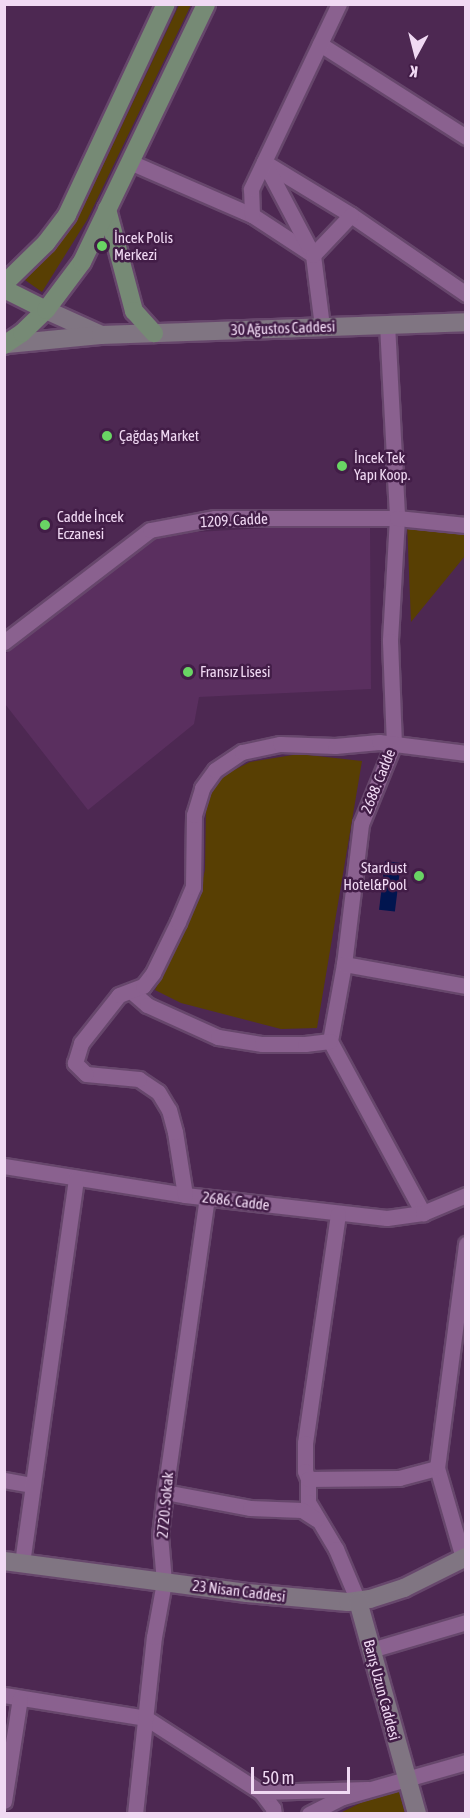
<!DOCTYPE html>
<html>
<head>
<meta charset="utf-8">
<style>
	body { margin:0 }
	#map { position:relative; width:470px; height:1818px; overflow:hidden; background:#4d2852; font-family:"Asap Condensed",sans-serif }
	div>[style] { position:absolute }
	.built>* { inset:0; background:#5a2f5f }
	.green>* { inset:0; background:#583f03 }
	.water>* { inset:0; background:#01154f; transform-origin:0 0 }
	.roads { filter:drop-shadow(2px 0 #67476c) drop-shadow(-2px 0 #67476c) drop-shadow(0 2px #67476c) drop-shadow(0 -2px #67476c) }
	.street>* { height:15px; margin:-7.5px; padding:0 7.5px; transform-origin:7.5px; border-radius:7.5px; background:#8a618f }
	.secondary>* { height:18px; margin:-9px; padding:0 9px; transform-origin:9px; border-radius:9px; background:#807582 }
	.primary>* { height:18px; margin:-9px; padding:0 9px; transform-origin:9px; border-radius:9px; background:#768a75 }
	.dots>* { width:16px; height:16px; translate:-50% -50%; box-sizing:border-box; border:3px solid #421d47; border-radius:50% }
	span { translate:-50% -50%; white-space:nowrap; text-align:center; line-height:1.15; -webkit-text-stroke:5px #421d47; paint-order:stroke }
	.poi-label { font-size:15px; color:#f0d9f3 }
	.left { translate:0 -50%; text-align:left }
	.right { translate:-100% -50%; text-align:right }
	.street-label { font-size:15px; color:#f0d9f3 }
	.frame { position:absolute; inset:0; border:6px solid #f0d9f3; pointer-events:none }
	.north { position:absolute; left:386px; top:24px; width:60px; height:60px; -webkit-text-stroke:4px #421d47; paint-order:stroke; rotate:187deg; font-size:16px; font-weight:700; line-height:24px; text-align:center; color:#f0d9f3 }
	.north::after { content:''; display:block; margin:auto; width:21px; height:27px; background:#f0d9f3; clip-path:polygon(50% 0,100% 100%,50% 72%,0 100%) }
	.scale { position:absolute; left:251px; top:1767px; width:99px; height:27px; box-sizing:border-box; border:3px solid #f0d9f3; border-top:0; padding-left:8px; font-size:18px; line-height:21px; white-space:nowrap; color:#f0d9f3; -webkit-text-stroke:4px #421d47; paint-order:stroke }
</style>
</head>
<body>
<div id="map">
	<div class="built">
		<i style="clip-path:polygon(370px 522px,371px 689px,199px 697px,194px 724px,88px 810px,5px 704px,5px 654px,131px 552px,162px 534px)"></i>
	</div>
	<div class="green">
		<i style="clip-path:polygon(179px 5px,191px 5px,87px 220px,42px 292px,25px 280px,52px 253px,82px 210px)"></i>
		<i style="clip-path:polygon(407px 522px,466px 531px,465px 556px,411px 622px)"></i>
		<i style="clip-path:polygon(299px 754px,362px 761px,317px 1028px,281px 1029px,181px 1003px,155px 990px,200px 891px,205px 870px,206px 805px,218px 778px,250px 762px)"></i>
		<i style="clip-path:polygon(383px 1792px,399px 1792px,405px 1813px,338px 1814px)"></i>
	</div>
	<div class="water">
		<i style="left:385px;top:861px;width:16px;height:49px;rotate:7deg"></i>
	</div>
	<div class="roads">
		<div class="street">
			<i style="left:320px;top:44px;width:173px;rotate:32.5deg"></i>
			<i style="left:130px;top:162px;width:133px;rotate:23.5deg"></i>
			<i style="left:252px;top:215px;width:73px;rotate:33.3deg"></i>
			<i style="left:313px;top:255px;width:72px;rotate:82.8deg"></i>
			<i style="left:264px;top:162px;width:102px;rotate:31.3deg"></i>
			<i style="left:351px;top:215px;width:140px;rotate:34.5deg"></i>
			<i style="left:264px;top:162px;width:105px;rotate:62.2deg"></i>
			<i style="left:313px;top:255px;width:55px;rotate:-46.5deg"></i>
			<i style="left:252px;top:215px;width:26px;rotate:-92deg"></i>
			<i style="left:251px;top:189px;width:205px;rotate:-64.6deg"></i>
			<i style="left:387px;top:324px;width:194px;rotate:87deg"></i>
			<i style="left:397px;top:518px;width:123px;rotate:93.3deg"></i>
			<i style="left:390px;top:641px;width:102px;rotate:87.8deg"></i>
			<i style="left:394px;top:743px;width:87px;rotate:112.2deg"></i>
			<i style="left:361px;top:824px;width:141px;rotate:96.9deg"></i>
			<i style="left:344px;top:964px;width:78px;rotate:100.3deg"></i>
			<i style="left:330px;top:1041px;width:196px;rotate:61.6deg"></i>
			<i style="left:4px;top:642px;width:184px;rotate:-37.5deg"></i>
			<i style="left:150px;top:530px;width:66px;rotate:-10.5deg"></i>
			<i style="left:215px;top:518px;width:182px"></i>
			<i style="left:397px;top:518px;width:69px;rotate:5.8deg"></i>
			<i style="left:344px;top:964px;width:124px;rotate:10.2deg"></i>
			<i style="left:131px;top:991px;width:21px;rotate:41deg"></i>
			<i style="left:147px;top:1005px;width:78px;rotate:24.3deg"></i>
			<i style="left:218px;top:1037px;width:45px;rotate:9deg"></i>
			<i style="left:262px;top:1044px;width:43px"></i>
			<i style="left:305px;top:1044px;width:25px;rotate:-7deg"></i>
			<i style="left:4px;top:1166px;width:183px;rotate:9.1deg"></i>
			<i style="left:185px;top:1195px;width:203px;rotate:6.5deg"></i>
			<i style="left:387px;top:1218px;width:36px;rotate:-8deg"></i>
			<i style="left:423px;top:1213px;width:47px;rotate:-22.7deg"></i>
			<i style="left:185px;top:1195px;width:64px;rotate:-99deg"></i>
			<i style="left:175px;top:1132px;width:23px;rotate:-105deg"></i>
			<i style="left:169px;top:1110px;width:21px;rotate:-121deg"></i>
			<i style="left:158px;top:1092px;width:23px;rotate:-146deg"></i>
			<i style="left:139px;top:1079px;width:53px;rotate:-174.6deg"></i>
			<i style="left:86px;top:1074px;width:16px;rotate:-135deg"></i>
			<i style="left:75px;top:1063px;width:21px;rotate:-73deg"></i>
			<i style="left:81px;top:1043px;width:61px;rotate:-51.6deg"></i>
			<i style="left:119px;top:995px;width:26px;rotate:-21deg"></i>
			<i style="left:143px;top:986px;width:16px;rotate:-52deg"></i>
			<i style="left:153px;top:973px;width:57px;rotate:-63.9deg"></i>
			<i style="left:178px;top:922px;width:38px;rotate:-67deg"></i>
			<i style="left:193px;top:887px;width:72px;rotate:-89.2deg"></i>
			<i style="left:194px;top:815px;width:28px;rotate:-73deg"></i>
			<i style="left:202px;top:788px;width:22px;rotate:-54deg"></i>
			<i style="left:215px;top:770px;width:32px;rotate:-34deg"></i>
			<i style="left:242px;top:752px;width:39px;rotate:-12deg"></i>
			<i style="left:280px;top:744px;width:55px;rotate:2.1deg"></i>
			<i style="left:335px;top:746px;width:44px;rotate:-5.2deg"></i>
			<i style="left:379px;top:742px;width:88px;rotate:7.2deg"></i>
			<i style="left:338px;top:1214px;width:231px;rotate:98.2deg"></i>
			<i style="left:305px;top:1443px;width:28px;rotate:90deg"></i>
			<i style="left:305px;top:1471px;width:9px;rotate:69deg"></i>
			<i style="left:308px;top:1479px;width:23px;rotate:90deg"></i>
			<i style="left:308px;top:1502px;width:55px;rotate:59.2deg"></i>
			<i style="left:336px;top:1549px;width:56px;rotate:67.1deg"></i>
			<i style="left:308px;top:1479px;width:91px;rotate:-0.6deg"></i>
			<i style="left:399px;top:1478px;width:39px;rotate:-15deg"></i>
			<i style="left:4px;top:1480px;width:29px;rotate:10deg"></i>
			<i style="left:165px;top:1492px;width:86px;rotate:10.7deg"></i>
			<i style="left:250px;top:1508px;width:52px;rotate:2.2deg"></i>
			<i style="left:302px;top:1510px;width:17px;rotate:33deg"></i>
			<i style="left:463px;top:1558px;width:94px;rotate:-106.1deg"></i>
			<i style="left:437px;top:1468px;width:226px;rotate:-82.6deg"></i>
			<i style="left:22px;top:1563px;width:389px;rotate:-82deg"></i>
			<i style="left:371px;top:1650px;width:99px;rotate:-16.4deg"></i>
			<i style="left:4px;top:1695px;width:144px;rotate:9.2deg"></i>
			<i style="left:146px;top:1718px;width:137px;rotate:32.8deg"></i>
			<i style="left:261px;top:1792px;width:107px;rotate:-1.6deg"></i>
			<i style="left:261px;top:1792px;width:20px;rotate:53deg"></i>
			<i style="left:273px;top:1808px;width:6px;rotate:81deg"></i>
			<i style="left:4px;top:1801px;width:104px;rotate:-81.2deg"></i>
			<i style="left:135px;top:1814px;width:178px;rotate:-83.9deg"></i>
			<i style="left:154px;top:1637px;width:56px;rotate:-79.7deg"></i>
			<i style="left:164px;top:1582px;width:47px;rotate:-94.9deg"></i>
			<i style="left:160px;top:1535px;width:43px;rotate:-83.4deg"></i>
			<i style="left:165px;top:1492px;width:297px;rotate:-81.9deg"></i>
			<i style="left:309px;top:1814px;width:38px;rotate:-27deg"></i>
			<i style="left:343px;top:1797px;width:128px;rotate:-15.9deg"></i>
		</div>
		<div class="secondary">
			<i style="left:46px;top:310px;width:60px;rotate:24.4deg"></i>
			<i style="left:7px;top:344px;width:94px;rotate:-5.5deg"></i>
			<i style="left:101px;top:335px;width:365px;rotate:-2deg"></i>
			<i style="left:4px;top:1561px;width:245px;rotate:7.5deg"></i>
			<i style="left:247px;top:1593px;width:101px;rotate:5.1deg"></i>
			<i style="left:348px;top:1602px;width:22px;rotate:-8deg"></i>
			<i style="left:370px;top:1599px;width:36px;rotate:-18deg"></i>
			<i style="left:404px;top:1588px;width:69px;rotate:-26.6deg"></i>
			<i style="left:358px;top:1601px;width:221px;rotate:74.5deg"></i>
		</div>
		<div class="primary">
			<i style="left:107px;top:209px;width:106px;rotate:75.2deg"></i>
			<i style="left:134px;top:311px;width:30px;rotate:48deg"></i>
			<i style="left:4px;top:284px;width:59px;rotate:-44.3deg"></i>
			<i style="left:46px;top:243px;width:35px;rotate:-53deg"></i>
			<i style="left:67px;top:215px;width:233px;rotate:-64.9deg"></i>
			<i style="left:4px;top:289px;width:47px;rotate:26.6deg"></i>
			<i style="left:4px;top:345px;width:22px;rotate:-34deg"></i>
			<i style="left:22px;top:333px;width:33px;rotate:-44deg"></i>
			<i style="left:46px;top:310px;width:60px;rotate:-53.1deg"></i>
			<i style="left:82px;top:262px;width:286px;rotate:-64.3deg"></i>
		</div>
	</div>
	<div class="dots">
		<i style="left:102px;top:246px;background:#69d464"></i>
		<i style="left:107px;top:436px;background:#69d464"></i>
		<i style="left:342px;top:466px;background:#69d464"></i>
		<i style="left:45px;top:525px;background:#69d464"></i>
		<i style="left:188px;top:672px;background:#69d464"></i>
		<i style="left:419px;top:876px;background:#69d464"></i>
	</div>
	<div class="poi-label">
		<span class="left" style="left:114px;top:246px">İncek Polis<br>Merkezi</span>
		<span class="left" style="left:119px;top:436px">Çağdaş Market</span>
		<span class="left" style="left:354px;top:466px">İncek Tek<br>Yapı Koop.</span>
		<span class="left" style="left:57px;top:525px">Cadde İncek<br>Eczanesi</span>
		<span class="left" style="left:200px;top:672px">Fransız Lisesi</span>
		<span class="right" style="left:407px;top:876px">Stardust<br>Hotel&amp;Pool</span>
	</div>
	<div class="street-label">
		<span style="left:283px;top:328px;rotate:-2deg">30 Ağustos Caddesi</span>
		<span style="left:234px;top:520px;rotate:-3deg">1209. Cadde</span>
		<span style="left:378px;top:781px;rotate:-68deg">2688. Cadde</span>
		<span style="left:236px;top:1201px;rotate:7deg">2686. Cadde</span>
		<span style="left:165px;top:1505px;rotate:-85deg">2720. Sokak</span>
		<span style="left:239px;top:1591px;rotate:7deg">23 Nisan Caddesi</span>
		<span style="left:382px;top:1690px;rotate:75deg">Barış Uzun Caddesi</span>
	</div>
	<div class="frame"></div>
	<div class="north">K</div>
	<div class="scale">50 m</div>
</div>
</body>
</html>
